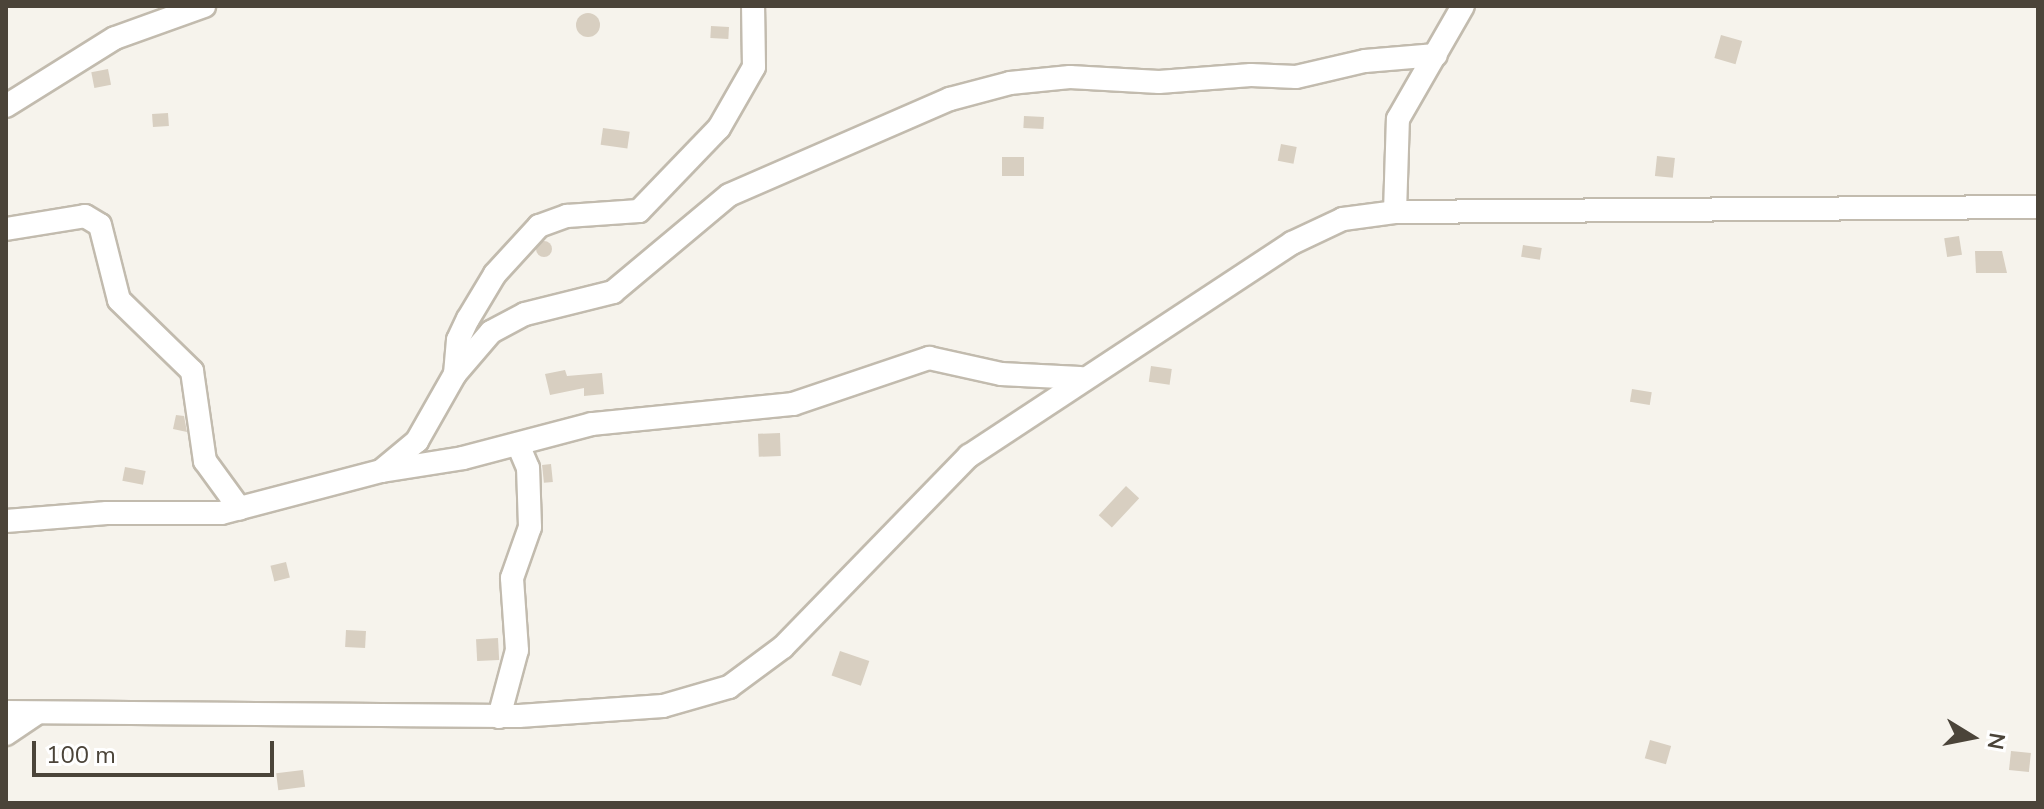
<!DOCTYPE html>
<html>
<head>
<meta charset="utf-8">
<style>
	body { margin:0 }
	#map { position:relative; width:2044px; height:809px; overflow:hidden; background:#f6f3ec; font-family:"Nunito Sans",sans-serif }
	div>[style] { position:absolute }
	.building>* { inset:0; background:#d8cfc1; transform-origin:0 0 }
	.round { border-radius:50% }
	.roads { filter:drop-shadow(2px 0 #c2bbae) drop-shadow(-2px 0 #c2bbae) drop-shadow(0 2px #c2bbae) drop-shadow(0 -2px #c2bbae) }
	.minor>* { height:22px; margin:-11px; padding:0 11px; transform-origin:11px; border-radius:11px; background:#fff }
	span { translate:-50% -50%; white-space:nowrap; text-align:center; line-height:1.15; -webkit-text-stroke:7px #fff; paint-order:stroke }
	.frame { position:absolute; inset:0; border:8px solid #4b4439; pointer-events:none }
	.north { position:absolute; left:1932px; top:697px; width:80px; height:80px; -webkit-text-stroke:6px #fff; paint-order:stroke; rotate:100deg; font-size:22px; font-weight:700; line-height:32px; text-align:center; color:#4b4439 }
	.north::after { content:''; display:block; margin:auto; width:28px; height:36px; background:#4b4439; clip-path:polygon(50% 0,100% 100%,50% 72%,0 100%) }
	.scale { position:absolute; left:32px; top:741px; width:242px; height:36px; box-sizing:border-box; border:4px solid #4b4439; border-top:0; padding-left:10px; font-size:24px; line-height:28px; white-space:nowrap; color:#4b4439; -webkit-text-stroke:6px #fff; paint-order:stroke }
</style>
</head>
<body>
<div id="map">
	<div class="building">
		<i class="round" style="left:576px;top:13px;width:24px;height:24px"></i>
		<i style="left:711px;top:26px;width:18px;height:12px;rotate:3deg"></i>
		<i style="left:1721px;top:35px;width:22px;height:24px;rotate:16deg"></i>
		<i style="left:108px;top:69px;width:16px;height:17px;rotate:79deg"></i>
		<i style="left:168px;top:113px;width:13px;height:16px;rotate:86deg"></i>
		<i style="left:1024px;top:116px;width:20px;height:12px;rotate:3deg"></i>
		<i style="left:603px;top:128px;width:27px;height:17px;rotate:8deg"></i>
		<i style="left:1281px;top:144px;width:16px;height:17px;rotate:11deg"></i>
		<i style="left:1657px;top:156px;width:18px;height:20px;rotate:6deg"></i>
		<i style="left:1002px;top:157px;width:22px;height:19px"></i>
		<i style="left:1959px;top:236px;width:19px;height:15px;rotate:81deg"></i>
		<i class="round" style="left:536px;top:241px;width:16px;height:16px"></i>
		<i style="left:1523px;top:245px;width:19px;height:12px;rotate:9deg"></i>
		<i style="clip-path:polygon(1975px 251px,2002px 251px,2007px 273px,1976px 273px)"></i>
		<i style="left:1151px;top:366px;width:21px;height:16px;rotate:8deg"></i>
		<i style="clip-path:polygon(565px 370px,567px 376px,602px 373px,604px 394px,584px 396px,584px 388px,550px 395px,545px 374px)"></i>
		<i style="left:1632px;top:389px;width:20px;height:13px;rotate:9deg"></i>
		<i style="clip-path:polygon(176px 415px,184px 416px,187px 432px,173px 429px)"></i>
		<i style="left:780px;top:433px;width:23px;height:22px;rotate:88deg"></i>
		<i style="left:551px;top:464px;width:18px;height:9px;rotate:84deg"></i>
		<i style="left:125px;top:467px;width:21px;height:14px;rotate:11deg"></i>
		<i style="left:1126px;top:486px;width:18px;height:40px;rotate:43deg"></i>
		<i style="left:286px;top:562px;width:16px;height:16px;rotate:76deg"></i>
		<i style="left:346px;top:630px;width:20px;height:17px;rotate:3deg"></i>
		<i style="left:498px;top:638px;width:22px;height:22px;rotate:87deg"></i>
		<i style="left:840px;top:651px;width:31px;height:26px;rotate:19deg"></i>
		<i style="left:1650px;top:740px;width:22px;height:19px;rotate:16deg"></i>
		<i style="left:2011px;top:751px;width:20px;height:19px;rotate:6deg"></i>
		<i style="left:303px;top:770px;width:17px;height:27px;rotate:83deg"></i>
	</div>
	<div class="roads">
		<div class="minor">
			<i style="left:6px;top:106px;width:128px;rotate:-32deg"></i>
			<i style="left:115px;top:38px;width:95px;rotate:-19.8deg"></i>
			<i style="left:1395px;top:212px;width:93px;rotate:-88.2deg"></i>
			<i style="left:1398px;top:119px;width:130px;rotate:-60.1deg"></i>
			<i style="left:6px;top:229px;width:80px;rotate:-9.3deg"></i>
			<i style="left:85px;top:216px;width:17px;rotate:31deg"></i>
			<i style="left:100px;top:225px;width:77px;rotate:75.8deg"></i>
			<i style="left:119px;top:300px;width:102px;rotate:44.2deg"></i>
			<i style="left:192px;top:371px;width:91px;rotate:81.8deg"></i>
			<i style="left:205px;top:461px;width:59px;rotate:53.9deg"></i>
			<i style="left:455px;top:374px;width:34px;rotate:-85deg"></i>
			<i style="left:458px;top:340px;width:23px;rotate:-65deg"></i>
			<i style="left:468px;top:319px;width:52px;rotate:-59deg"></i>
			<i style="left:495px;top:274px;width:65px;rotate:-47.5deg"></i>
			<i style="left:539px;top:226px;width:30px;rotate:-20deg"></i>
			<i style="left:567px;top:216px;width:72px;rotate:-4deg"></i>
			<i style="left:639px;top:211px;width:115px;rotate:-46.1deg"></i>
			<i style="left:719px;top:128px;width:70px;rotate:-60.2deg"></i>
			<i style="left:754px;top:67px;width:61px;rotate:-90.9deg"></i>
			<i style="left:382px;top:471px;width:82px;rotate:-9.1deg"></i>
			<i style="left:463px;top:458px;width:133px;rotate:-14.8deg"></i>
			<i style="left:592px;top:424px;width:202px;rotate:-5.7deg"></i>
			<i style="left:793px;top:404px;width:144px;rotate:-18.7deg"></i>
			<i style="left:929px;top:358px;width:74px;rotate:12.5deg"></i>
			<i style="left:1001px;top:374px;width:79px;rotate:2.9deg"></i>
			<i style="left:6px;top:521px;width:101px;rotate:-4.5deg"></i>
			<i style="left:107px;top:513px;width:114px"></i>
			<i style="left:221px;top:513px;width:165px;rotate:-14.7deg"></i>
			<i style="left:381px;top:471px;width:47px;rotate:-39.8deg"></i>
			<i style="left:417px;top:441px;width:77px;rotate:-60.4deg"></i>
			<i style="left:455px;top:374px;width:55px;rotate:-49.4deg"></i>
			<i style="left:491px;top:332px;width:38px;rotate:-28deg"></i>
			<i style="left:525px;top:314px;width:91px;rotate:-14deg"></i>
			<i style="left:613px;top:292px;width:151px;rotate:-39.9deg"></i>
			<i style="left:729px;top:195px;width:241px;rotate:-23.5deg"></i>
			<i style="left:950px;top:99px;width:62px;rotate:-14.9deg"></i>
			<i style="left:1010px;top:83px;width:60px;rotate:-5.7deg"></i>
			<i style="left:1070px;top:77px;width:89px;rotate:3.2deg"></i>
			<i style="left:1159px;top:82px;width:92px;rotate:-4.4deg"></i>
			<i style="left:1251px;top:75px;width:45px;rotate:2.5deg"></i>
			<i style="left:1296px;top:77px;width:71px;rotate:-13.1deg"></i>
			<i style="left:1365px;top:61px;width:71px;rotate:-4.8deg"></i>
			<i style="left:6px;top:712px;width:513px;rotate:0.45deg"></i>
			<i style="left:519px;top:716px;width:144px;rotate:-4deg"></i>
			<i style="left:663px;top:706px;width:69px;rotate:-16.1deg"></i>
			<i style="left:729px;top:687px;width:67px;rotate:-36.5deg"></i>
			<i style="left:783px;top:647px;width:267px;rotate:-45.8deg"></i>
			<i style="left:969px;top:456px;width:387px;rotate:-33.4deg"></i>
			<i style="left:1292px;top:243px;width:56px;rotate:-25.2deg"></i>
			<i style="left:1343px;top:219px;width:52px;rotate:-7.7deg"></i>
			<i style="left:1395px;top:212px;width:643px;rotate:-0.45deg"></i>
			<i style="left:499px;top:717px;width:69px;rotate:-75deg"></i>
			<i style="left:517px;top:650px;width:72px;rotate:-94deg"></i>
			<i style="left:512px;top:578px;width:54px;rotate:-70.6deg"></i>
			<i style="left:530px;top:527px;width:59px;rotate:-91.9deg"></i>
			<i style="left:528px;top:468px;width:25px;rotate:-113deg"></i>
			<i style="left:6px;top:734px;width:37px;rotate:-34deg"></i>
		</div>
	</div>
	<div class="frame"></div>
	<div class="north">N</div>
	<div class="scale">100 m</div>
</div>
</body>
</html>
